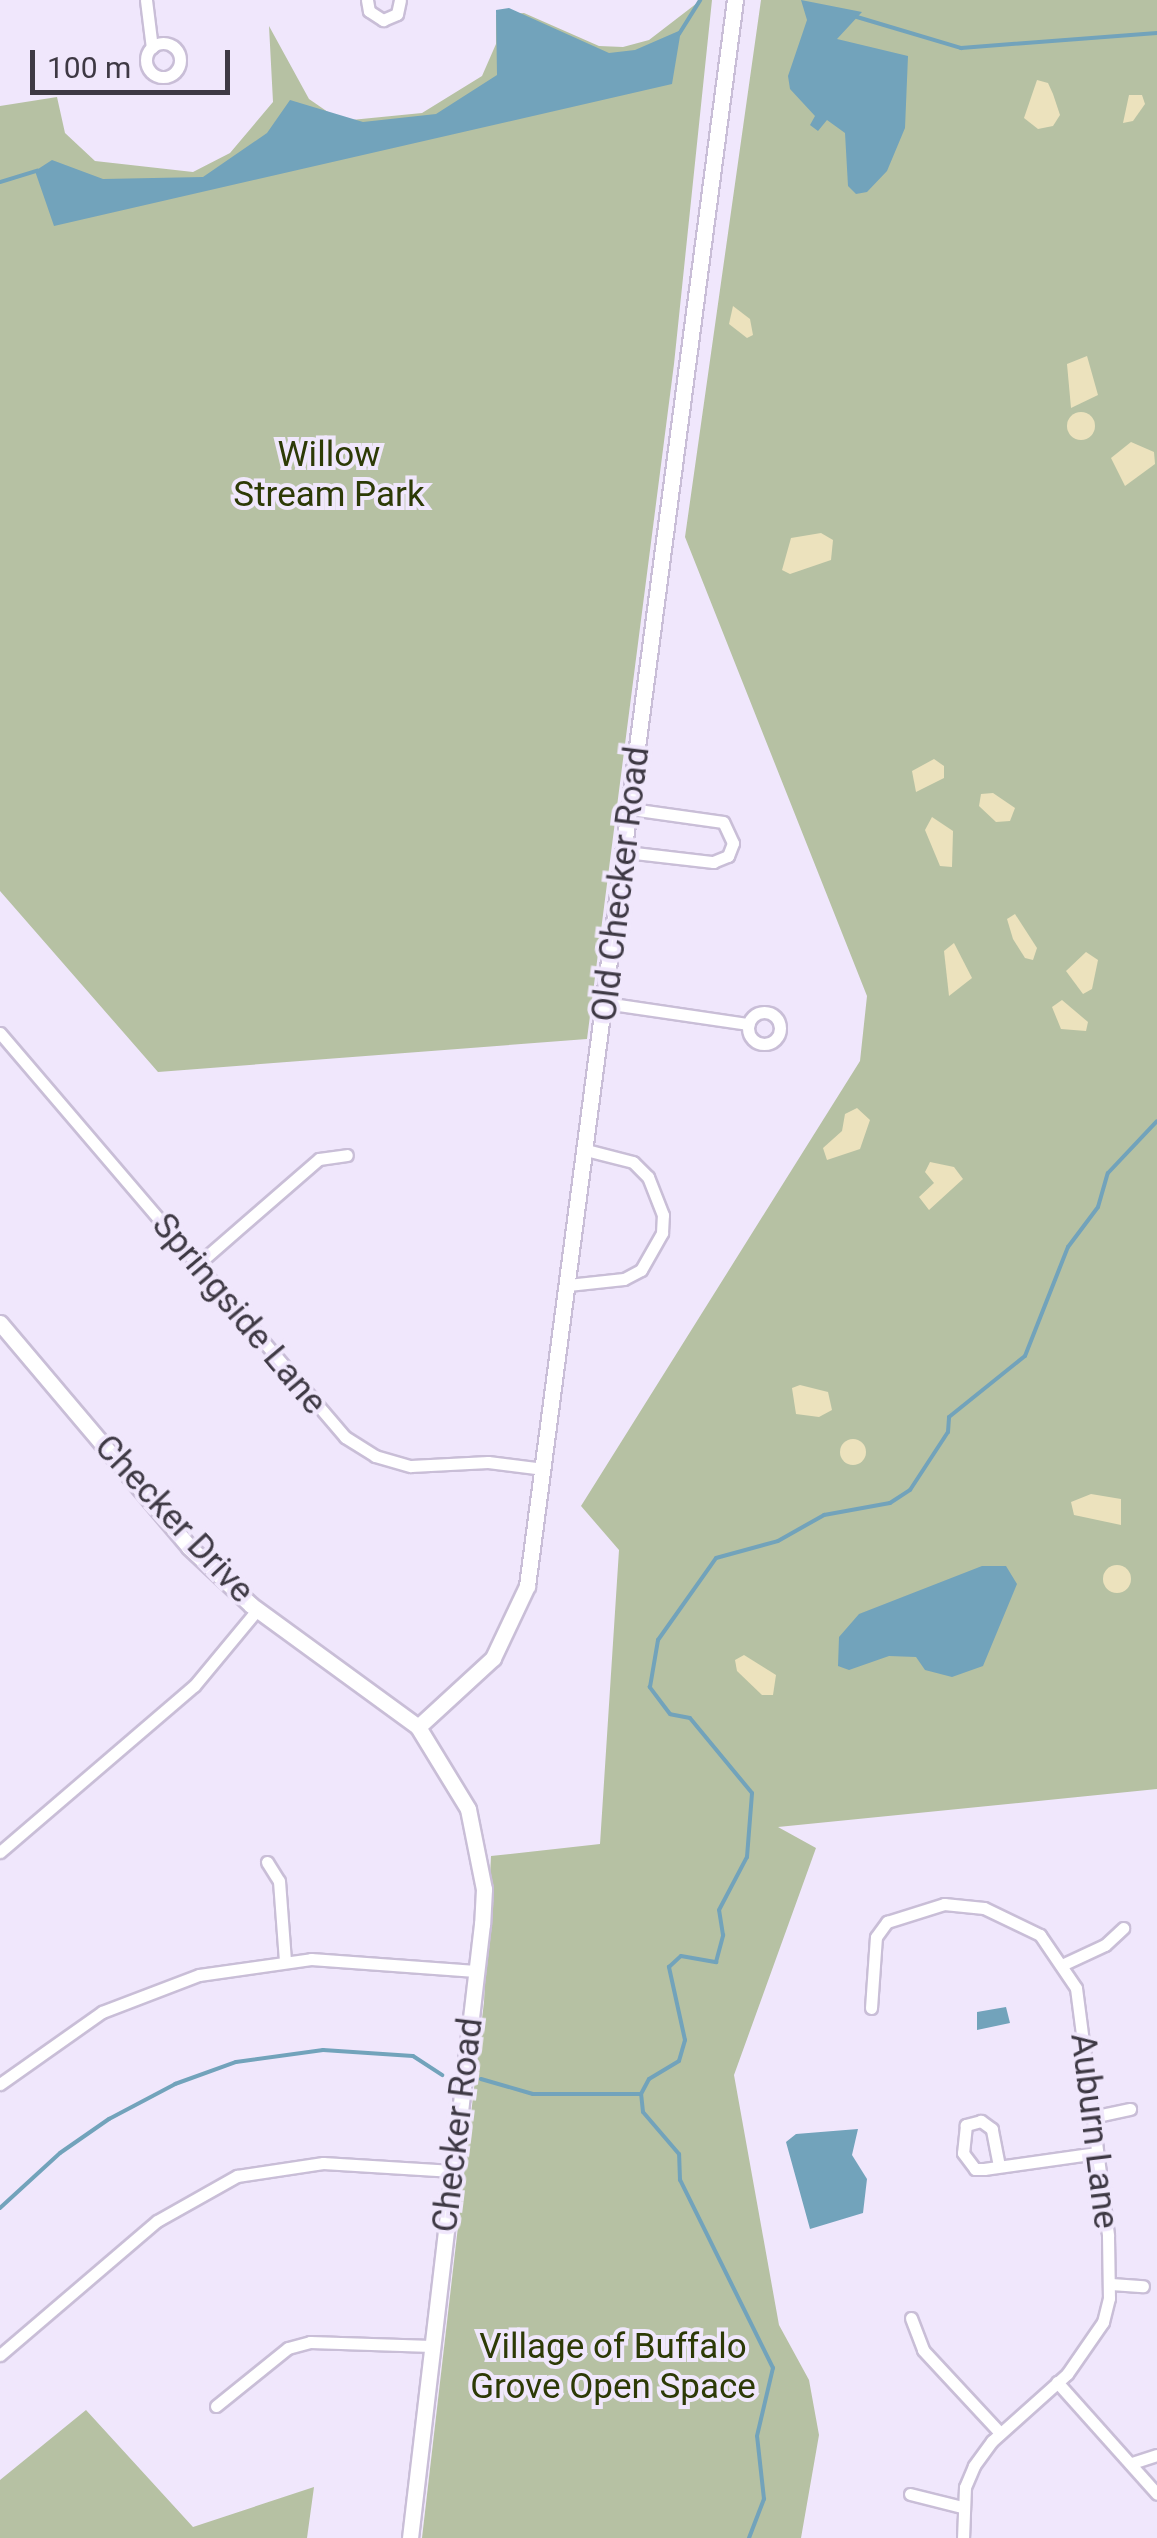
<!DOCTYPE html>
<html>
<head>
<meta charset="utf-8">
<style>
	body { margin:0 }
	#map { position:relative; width:1157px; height:2538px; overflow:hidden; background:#f0e7fc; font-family:Roboto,sans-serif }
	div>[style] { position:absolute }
	.green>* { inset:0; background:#b6c1a3 }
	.sand>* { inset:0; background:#ece2bd }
	.round { border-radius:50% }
	.water>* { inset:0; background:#72a3bb }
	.stream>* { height:4px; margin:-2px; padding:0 2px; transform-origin:2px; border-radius:2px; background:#72a3bb }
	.roads { filter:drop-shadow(2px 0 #c9bed7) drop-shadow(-2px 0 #c9bed7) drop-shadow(0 2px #c9bed7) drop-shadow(0 -2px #c9bed7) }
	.street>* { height:11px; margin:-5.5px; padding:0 5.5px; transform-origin:5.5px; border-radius:5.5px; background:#fff }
	.street>.ring { margin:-5.5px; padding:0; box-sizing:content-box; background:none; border:11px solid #fff; border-radius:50% }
	.secondary>* { height:15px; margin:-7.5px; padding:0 7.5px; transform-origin:7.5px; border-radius:7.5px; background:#fff }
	span { translate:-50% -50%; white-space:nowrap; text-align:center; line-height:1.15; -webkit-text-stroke:8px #f0e7fc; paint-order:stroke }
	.park-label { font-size:35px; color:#2d3a06 }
	.street-label { font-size:35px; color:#3e3944 }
	.scale { position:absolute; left:30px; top:50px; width:200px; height:45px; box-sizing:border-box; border:5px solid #3e3944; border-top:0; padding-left:12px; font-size:30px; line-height:35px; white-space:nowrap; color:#3e3944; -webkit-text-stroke:8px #f0e7fc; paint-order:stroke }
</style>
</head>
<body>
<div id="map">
	<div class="green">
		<i style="clip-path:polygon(701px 0,712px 0,674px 364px,587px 1039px,158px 1072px,0 891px,0 106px,57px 97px,65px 133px,95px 161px,193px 172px,230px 153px,273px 102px,269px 26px,309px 99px,341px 121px,422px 113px,482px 76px,496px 44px,496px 15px,524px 13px,599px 46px,623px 47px,649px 40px)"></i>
		<i style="clip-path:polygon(761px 0,1157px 0,1157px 1789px,778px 1827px,816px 1848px,734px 2075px,779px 2325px,809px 2380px,819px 2435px,801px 2538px,422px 2538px,484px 2002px,491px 1856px,600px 1844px,619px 1550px,581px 1506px,860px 1061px,867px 996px,685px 537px)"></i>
		<i style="clip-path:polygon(86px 2410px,193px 2527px,314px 2487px,307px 2538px,0 2538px,0 2480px)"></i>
	</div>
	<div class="sand">
		<i style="clip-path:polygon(1037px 80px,1048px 83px,1053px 94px,1060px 115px,1053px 126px,1038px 129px,1024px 118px)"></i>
		<i style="clip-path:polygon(1129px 95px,1142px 95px,1145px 104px,1133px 121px,1123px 123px)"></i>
		<i style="clip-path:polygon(733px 306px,750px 319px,753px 335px,747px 338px,729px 324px)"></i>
		<i style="clip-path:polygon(1087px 356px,1098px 395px,1071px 408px,1067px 364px)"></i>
		<i class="round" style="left:1067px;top:412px;width:28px;height:28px"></i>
		<i style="clip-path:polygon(1131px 442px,1154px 452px,1155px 464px,1125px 486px,1111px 458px)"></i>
		<i style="clip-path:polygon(821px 533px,833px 540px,831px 560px,790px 574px,782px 570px,791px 538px)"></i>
		<i style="clip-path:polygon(934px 759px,944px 766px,944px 778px,916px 792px,912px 771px)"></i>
		<i style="clip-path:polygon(993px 793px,1015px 808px,1010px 821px,996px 822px,979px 806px,981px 794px)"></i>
		<i style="clip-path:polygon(932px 817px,953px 831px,952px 867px,940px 866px,925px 830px)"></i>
		<i style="clip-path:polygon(1015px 914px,1037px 948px,1033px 960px,1025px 958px,1013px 939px,1007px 919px)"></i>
		<i style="clip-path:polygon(954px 943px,972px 978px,949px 996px,944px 951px)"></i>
		<i style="clip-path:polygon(1086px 952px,1098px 960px,1092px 989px,1083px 994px,1066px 971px)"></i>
		<i style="clip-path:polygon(1062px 1000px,1088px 1022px,1086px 1031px,1061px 1029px,1052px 1007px)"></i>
		<i style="clip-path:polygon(857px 1108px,870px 1120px,860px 1149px,827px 1160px,823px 1148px,842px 1131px,845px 1114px)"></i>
		<i style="clip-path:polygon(930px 1162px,954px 1167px,963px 1179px,929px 1210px,919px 1197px,934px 1183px,925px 1172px)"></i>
		<i style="clip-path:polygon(800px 1385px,828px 1392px,832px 1410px,819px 1417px,796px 1414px,792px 1388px)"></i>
		<i class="round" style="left:840px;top:1439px;width:26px;height:26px"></i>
		<i style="clip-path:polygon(1091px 1494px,1121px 1499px,1121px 1525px,1074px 1515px,1071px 1502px)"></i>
		<i class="round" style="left:1103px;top:1565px;width:28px;height:28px"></i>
		<i style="clip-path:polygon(744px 1655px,776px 1675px,773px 1695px,762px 1695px,737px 1671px,735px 1660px)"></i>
	</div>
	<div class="water">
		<i style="clip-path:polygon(801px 0,862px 12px,837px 39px,908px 56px,905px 128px,887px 171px,867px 192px,856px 194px,848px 186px,845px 133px,827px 120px,818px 131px,810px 125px,815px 116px,790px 89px,788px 76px,807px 20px)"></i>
		<i style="clip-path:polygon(509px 8px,609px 53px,635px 50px,681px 30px,672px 84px,54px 226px,35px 171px,52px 160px,103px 179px,203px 177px,267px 133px,290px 100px,363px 122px,436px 114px,497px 75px,496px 10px)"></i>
		<i style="clip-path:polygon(982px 1566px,1006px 1566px,1017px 1584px,983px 1666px,952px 1677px,925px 1670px,916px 1657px,889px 1656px,849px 1670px,838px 1666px,839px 1637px,859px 1614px)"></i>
		<i style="clip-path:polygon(1006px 2007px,1010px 2023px,977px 2030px,977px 2012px)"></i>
		<i style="clip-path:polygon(858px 2129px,852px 2155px,867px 2179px,863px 2213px,810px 2229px,786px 2142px,796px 2134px)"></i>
	</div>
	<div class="stream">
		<i style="left:857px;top:17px;width:109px;rotate:16.6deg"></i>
		<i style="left:961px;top:48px;width:197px;rotate:-4.4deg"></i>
		<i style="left:679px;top:34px;width:40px;rotate:-58deg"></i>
		<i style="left:0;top:182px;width:39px;rotate:-17deg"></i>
		<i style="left:481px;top:2079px;width:54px;rotate:16.1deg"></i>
		<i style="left:533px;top:2094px;width:108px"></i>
		<i style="left:0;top:2208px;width:81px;rotate:-42.5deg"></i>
		<i style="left:60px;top:2153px;width:60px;rotate:-34.8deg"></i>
		<i style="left:109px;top:2119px;width:75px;rotate:-27.9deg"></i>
		<i style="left:175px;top:2084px;width:65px;rotate:-19.8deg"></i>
		<i style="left:236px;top:2062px;width:88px;rotate:-7.9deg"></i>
		<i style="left:323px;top:2050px;width:90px;rotate:3.8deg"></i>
		<i style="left:413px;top:2056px;width:35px;rotate:33deg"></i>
		<i style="left:749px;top:2538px;width:42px;rotate:-69deg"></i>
		<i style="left:764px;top:2499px;width:63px;rotate:-96.3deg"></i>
		<i style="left:757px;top:2436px;width:70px;rotate:-76.8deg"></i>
		<i style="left:773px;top:2368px;width:210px;rotate:-116.3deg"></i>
		<i style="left:680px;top:2180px;width:26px;rotate:-92deg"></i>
		<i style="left:679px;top:2154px;width:55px;rotate:-130.6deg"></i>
		<i style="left:643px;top:2112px;width:18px;rotate:-96deg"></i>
		<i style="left:641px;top:2094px;width:17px;rotate:-62deg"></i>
		<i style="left:649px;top:2079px;width:35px;rotate:-31deg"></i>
		<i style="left:679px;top:2061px;width:22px;rotate:-74deg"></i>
		<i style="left:685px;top:2040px;width:75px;rotate:-102.4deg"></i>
		<i style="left:669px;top:1967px;width:16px;rotate:-43deg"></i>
		<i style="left:681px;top:1956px;width:36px;rotate:10deg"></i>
		<i style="left:716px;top:1962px;width:28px;rotate:-75deg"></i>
		<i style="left:723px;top:1935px;width:25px;rotate:-99deg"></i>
		<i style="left:719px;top:1910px;width:60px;rotate:-62.2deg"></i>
		<i style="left:747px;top:1857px;width:64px;rotate:-85.5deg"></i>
		<i style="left:752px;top:1793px;width:97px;rotate:-129.6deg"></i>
		<i style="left:690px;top:1718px;width:20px;rotate:-169deg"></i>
		<i style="left:670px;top:1714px;width:34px;rotate:-127deg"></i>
		<i style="left:650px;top:1687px;width:48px;rotate:-80.3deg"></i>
		<i style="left:658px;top:1640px;width:100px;rotate:-54.7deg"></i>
		<i style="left:716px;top:1558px;width:64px;rotate:-15.3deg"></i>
		<i style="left:778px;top:1541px;width:53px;rotate:-29.5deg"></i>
		<i style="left:824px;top:1515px;width:67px;rotate:-10.3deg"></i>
		<i style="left:890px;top:1503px;width:24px;rotate:-33deg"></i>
		<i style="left:910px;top:1490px;width:69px;rotate:-56.8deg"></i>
		<i style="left:948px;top:1432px;width:15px;rotate:-86deg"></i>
		<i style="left:949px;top:1417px;width:97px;rotate:-38.8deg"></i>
		<i style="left:1025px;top:1356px;width:117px;rotate:-68.5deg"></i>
		<i style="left:1068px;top:1247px;width:50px;rotate:-53.1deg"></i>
		<i style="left:1098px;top:1207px;width:35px;rotate:-74deg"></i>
		<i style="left:1108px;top:1173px;width:71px;rotate:-46.7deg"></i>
	</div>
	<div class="roads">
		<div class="street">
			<i style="left:146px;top:0;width:48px;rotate:82.9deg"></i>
			<i style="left:367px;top:0;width:11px;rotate:80deg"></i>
			<i style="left:369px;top:11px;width:17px;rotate:33deg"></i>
			<i style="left:383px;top:20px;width:15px;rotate:-23deg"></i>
			<i style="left:397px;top:14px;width:14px;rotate:-78deg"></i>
			<i class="ring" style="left:146px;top:43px;width:23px;height:23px"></i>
			<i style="left:626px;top:852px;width:88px;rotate:6.6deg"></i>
			<i style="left:713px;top:862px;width:16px;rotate:-22deg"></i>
			<i style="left:728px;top:856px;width:14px;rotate:-69deg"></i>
			<i style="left:733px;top:843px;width:23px;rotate:-115deg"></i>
			<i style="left:723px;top:822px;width:93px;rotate:-172deg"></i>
			<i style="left:605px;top:1003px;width:145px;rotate:8.4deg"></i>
			<i class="ring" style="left:748px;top:1012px;width:21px;height:21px"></i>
			<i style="left:0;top:1033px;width:531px;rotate:49.5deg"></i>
			<i style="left:345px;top:1437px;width:36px;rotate:32deg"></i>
			<i style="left:375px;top:1456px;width:37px;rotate:16deg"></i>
			<i style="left:411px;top:1466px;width:77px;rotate:-3deg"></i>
			<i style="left:488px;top:1462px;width:56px;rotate:7.1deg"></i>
			<i style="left:198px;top:1264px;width:160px;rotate:-41deg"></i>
			<i style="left:319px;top:1159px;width:28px;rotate:-8deg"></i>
			<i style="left:568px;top:1285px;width:56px;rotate:-6.1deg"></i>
			<i style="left:624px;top:1279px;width:19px;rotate:-28deg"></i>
			<i style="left:641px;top:1270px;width:43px;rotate:-60.4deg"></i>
			<i style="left:662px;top:1233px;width:18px;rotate:-87deg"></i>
			<i style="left:663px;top:1215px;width:41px;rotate:-111.5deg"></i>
			<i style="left:648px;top:1177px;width:21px;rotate:-135deg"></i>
			<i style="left:633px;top:1162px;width:49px;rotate:-165.7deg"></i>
			<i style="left:0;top:1852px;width:255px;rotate:-40.6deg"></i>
			<i style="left:194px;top:1686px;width:99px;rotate:-50.3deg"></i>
			<i style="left:267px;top:1862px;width:22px;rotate:58deg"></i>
			<i style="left:279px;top:1881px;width:80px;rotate:85.7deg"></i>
			<i style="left:1064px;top:1964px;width:45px;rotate:-24.9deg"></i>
			<i style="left:1105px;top:1945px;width:25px;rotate:-43deg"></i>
			<i style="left:871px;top:2008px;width:71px;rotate:-86deg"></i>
			<i style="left:876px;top:1937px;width:19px;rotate:-54deg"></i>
			<i style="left:887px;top:1922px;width:60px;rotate:-17.5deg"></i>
			<i style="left:944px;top:1904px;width:40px;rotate:5.7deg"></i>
			<i style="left:984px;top:1908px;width:62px;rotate:25.7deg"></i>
			<i style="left:1040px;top:1935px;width:64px;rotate:55.8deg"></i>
			<i style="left:1076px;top:1988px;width:250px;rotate:82.6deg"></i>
			<i style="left:1108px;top:2236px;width:62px;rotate:89.1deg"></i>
			<i style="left:1109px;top:2298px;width:25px;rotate:104deg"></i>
			<i style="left:1103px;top:2322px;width:63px;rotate:124.7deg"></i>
			<i style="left:1067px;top:2374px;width:101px;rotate:138.2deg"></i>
			<i style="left:992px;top:2441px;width:31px;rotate:126deg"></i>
			<i style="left:974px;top:2466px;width:23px;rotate:113deg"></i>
			<i style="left:965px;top:2487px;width:51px;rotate:92.2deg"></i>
			<i style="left:0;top:2084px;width:125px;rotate:-35.2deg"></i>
			<i style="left:102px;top:2012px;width:104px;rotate:-20.9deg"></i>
			<i style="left:199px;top:1975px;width:113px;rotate:-8.1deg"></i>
			<i style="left:311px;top:1959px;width:165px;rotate:4.2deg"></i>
			<i style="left:1092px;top:2117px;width:39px;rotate:-12deg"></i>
			<i style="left:999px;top:2166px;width:38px;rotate:-101deg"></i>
			<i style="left:992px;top:2129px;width:14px;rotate:-144deg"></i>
			<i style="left:981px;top:2121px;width:16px;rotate:165deg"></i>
			<i style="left:966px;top:2125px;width:28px;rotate:96deg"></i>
			<i style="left:963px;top:2153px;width:20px;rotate:53deg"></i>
			<i style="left:975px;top:2169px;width:9px"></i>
			<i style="left:984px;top:2169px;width:114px;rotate:-8.1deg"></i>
			<i style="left:1111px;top:2284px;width:32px;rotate:4deg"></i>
			<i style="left:911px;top:2318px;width:34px;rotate:69deg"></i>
			<i style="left:923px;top:2350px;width:113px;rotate:47.1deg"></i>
			<i style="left:0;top:2355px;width:206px;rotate:-40.5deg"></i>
			<i style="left:157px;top:2221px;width:92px;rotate:-29.4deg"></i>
			<i style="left:237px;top:2176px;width:87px;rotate:-8.6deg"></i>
			<i style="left:323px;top:2163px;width:130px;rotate:3.5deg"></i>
			<i style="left:1057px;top:2382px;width:150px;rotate:48.2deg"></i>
			<i style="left:216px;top:2406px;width:92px;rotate:-38.9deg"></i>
			<i style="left:288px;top:2348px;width:23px;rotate:-15deg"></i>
			<i style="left:310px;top:2342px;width:122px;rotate:1.9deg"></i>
			<i style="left:1132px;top:2463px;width:26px;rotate:-18deg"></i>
			<i style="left:910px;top:2494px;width:54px;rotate:14deg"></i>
		</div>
		<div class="secondary">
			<i style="left:0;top:1323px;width:293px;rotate:49.8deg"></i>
			<i style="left:189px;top:1547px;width:85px;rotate:43.1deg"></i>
			<i style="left:251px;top:1605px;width:207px;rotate:36.1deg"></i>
			<i style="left:418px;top:1727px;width:96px;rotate:58.6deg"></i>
			<i style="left:468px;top:1809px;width:82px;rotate:78.7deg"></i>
			<i style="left:484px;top:1889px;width:35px;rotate:93deg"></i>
			<i style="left:482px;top:1924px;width:618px;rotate:96.69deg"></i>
			<i style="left:418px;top:1727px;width:102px;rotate:-42.6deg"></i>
			<i style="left:493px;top:1658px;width:80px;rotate:-64.7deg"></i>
			<i style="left:527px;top:1586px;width:1600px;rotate:-82.53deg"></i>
		</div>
	</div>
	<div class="park-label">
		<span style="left:329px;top:475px">Willow<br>Stream Park</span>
		<span style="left:613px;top:2367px">Village of Buffalo<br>Grove Open Space</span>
	</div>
	<div class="street-label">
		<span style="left:621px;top:884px;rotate:-83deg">Old Checker Road</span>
		<span style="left:239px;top:1314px;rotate:50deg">Springside Lane</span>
		<span style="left:174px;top:1519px;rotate:47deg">Checker Drive</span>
		<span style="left:458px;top:2125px;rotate:-83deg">Checker Road</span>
		<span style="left:1094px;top:2131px;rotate:83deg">Auburn Lane</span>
	</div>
	<div class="scale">100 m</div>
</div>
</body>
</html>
